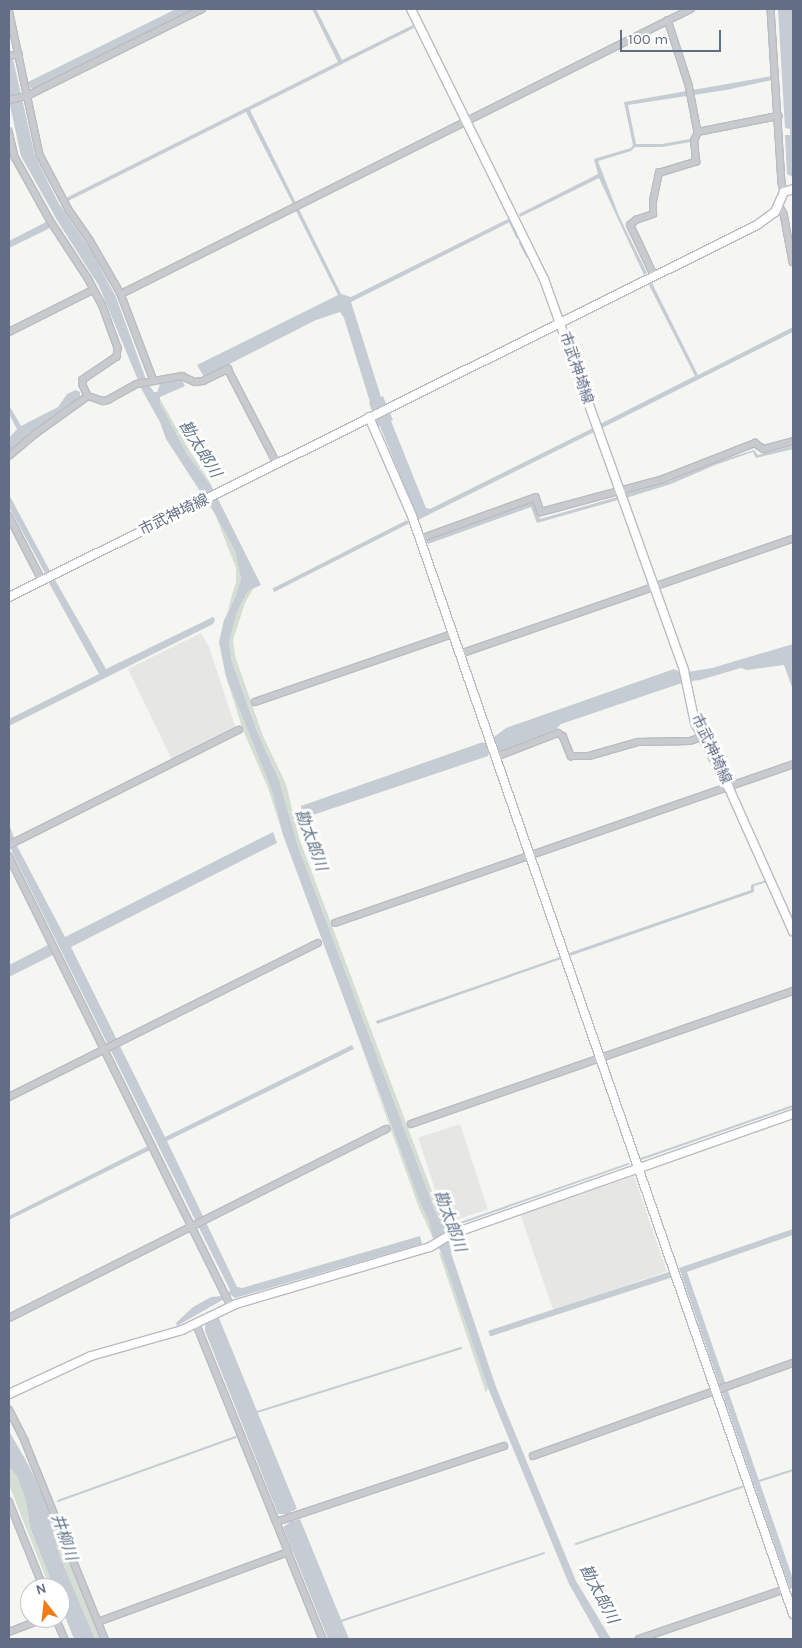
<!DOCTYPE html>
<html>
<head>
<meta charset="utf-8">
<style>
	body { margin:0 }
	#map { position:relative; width:802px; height:1648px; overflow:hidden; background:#f5f6f2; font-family:Karla,"Noto Sans JP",sans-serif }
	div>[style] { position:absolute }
	.built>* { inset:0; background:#e6e7e5; transform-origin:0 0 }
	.green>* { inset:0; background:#d5ded3 }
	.water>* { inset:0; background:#c5ccd3; transform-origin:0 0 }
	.stream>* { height:2px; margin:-1px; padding:0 1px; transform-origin:1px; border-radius:1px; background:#c5ccd3 }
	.roads { filter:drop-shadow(1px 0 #b9bcc3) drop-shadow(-1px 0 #b9bcc3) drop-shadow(0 1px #b9bcc3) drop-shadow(0 -1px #b9bcc3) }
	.street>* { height:5.5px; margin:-2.75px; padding:0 2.75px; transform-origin:2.75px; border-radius:2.75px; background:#c8cace }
	.secondary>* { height:8px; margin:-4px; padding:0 4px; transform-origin:4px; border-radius:4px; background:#fff }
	span { translate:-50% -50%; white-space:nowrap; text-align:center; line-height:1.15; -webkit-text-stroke:5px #fff; paint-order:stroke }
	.street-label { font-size:15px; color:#626e86 }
	.water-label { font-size:16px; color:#63768a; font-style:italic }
	.frame { position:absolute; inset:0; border:10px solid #626e86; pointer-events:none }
	.north { position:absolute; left:20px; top:1578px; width:50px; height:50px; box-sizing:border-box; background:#fff; border:1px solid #c0c5cf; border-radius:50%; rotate:344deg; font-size:14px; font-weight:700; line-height:20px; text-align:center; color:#626e86 }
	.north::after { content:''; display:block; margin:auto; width:18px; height:22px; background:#f17c17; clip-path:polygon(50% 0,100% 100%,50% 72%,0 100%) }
	.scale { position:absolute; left:620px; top:30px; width:101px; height:22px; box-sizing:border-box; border:2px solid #626e86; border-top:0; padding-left:6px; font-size:15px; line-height:18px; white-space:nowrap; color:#626e86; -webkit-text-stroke:4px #fff; paint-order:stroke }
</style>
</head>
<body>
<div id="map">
	<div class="built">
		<i style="clip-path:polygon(201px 633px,209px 647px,236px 729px,172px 760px,128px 669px)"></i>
		<i style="left:460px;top:1124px;width:90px;height:44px;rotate:72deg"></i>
		<i style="left:634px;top:1176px;width:101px;height:120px;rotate:71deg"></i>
	</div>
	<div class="green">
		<i style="clip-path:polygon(159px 397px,188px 448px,211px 484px,212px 487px,187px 454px,159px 404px)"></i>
		<i style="clip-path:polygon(215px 514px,235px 551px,241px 579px,237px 596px,227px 612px,236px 582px,236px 568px)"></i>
		<i style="clip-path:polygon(254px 587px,245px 603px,233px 640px,235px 656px,263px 736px,286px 784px,299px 838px,446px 1229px,436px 1213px,298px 846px,279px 780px,257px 731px,232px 662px,229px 642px,237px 612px,248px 591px)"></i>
		<i style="clip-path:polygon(226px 677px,272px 791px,283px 835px,268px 788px,243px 730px)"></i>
		<i style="clip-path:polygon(360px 1044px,420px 1203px,429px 1221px,432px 1236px,419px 1208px)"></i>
		<i style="clip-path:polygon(441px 1252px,488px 1388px,486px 1393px,439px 1253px)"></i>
		<i style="clip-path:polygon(9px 1467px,17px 1476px,26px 1501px,30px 1529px,54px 1588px,50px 1588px,9px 1485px)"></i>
		<i style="clip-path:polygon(49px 1510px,101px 1639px,95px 1639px,59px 1554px)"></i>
	</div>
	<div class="water">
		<i style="clip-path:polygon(176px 9px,194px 9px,32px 89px,30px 87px,28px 82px)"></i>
		<i style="clip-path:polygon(312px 9px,316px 9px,342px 60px,413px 25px,414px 28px,250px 110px,296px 203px,293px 204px,246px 112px,68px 201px,66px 198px,338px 62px)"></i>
		<i style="clip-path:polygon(778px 9px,793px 9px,793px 187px,793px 177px,787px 174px,785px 135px,790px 135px,790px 129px,785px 128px)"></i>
		<i style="clip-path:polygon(9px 58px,13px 59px,35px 156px,59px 204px,90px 249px,116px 297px,147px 382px,154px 392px,157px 392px,160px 384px,181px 380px,183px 382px,185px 386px,160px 397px,160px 404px,187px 454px,212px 487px,261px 585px,248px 591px,237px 612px,229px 642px,232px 662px,257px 731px,279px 780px,298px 846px,436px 1213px,446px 1229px,452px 1256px,496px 1387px,576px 1581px,611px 1639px,600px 1639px,569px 1584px,488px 1388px,441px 1252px,432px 1236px,429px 1221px,420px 1203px,283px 835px,272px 791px,226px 677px,219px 642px,224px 620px,236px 596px,241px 579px,235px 551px,215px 514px,166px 439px,160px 422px,142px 390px,99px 286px,57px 220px,21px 156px,9px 101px)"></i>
		<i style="clip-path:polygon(772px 76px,772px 80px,726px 90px,628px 105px,636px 144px,662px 144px,690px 139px,690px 142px,662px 147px,635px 147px,631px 151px,598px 161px,619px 216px,647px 273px,644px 275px,599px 178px,520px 217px,519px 214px,598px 174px,594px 159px,631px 148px,633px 145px,624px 102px)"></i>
		<i style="clip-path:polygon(299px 209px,341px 294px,351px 297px,508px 219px,510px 222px,351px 302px,381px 397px,383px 396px,393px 420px,391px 421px,426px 508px,430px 509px,593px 428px,594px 432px,418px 520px,380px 426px,378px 427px,369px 403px,370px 402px,344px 318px,340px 312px,316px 320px,204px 377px,197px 365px,338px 295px,296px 211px)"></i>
		<i style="clip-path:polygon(46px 222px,50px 228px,9px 248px,9px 241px)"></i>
		<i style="clip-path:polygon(652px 283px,698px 375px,793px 327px,793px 332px,602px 428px,600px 424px,695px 376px,649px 285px)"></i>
		<i style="clip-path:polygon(76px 390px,80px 392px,80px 397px,33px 430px,9px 452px,9px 438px,17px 429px,9px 414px,9px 405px,21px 426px,58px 407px,67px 394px)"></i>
		<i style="clip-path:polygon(793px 446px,793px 449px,756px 458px,753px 452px,715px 465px,671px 484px,626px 498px,625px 494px,670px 481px,716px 462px,754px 450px,758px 455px)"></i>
		<i style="clip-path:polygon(9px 495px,13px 502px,50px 571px,45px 573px,9px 507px)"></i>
		<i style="clip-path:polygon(617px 497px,618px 500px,537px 523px,531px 507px,428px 544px,426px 540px,533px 502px,540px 519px)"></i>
		<i style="left:407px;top:520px;width:4px;height:151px;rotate:63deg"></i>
		<i style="clip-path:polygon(55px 580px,106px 669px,213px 617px,215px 620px,213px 624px,9px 726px,9px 719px,99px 674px,49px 583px)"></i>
		<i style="clip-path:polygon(793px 644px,793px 690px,784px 665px,747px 670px,741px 668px,700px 680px,691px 681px,689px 679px,682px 683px,561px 724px,556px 729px,500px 751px,496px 747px,489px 750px,488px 756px,304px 818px,301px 813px,301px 806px,318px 800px,483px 742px,487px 745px,494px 742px,494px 737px,506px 728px,674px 669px,682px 673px,712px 668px)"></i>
		<i style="clip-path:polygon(9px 824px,17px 846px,65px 937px,273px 832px,277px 843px,71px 947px,165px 1137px,352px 1045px,354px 1049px,167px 1141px,237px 1287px,242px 1288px,420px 1236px,422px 1244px,235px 1298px,231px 1295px,177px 1326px,176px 1323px,193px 1307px,211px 1297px,222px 1296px,229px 1293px,230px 1290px,12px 852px,9px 840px)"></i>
		<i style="clip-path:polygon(766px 880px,767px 882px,754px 886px,754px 892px,570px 956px,569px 953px,751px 890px,751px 885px)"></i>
		<i style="clip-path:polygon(48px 945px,53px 955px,9px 977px,9px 965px)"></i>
		<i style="clip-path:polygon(560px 957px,561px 959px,377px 1024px,376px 1021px)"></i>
		<i style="clip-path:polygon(148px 1146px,150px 1150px,9px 1220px,9px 1216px)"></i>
		<i style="clip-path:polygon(793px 1229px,793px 1235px,687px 1272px,793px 1579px,793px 1588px,790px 1589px,679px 1268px)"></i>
		<i style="left:669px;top:1272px;width:6px;height:190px;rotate:72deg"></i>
		<i style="clip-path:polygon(219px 1318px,297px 1509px,290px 1512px,293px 1521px,300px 1519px,349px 1639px,328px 1639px,283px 1527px,289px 1523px,286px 1514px,278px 1514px,205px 1331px,205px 1325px)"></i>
		<i style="clip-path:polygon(9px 1431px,29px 1466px,49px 1510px,59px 1554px,95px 1639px,74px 1639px,60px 1604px,60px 1588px,54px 1588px,30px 1528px,26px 1501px,17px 1476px,9px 1467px)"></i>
	</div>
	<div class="stream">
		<i style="left:510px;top:222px;width:17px;rotate:65deg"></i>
		<i style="left:520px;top:243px;width:15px;rotate:62deg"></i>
		<i style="left:641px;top:1159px;width:161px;rotate:-19.2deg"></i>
		<i style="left:452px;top:1226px;width:187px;rotate:-19.4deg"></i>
		<i style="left:257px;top:1412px;width:214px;rotate:-17.4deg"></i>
		<i style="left:753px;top:1483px;width:42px;rotate:-18deg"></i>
		<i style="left:58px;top:1501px;width:189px;rotate:-19.8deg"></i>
		<i style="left:576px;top:1544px;width:176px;rotate:-19deg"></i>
		<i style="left:341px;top:1621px;width:214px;rotate:-18.5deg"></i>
	</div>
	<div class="roads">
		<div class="street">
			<i style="left:9px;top:9px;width:149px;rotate:78deg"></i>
			<i style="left:40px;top:155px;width:62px;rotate:62.2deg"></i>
			<i style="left:69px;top:210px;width:37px;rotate:55deg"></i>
			<i style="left:90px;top:240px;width:62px;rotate:60.1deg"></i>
			<i style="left:121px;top:294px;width:93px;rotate:69.2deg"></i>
			<i style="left:771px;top:9px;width:174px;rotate:86.4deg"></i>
			<i style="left:782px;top:183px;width:9px;rotate:77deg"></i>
			<i style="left:668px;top:20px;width:68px;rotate:72.1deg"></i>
			<i style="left:689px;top:85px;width:48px;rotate:79.2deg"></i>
			<i style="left:9px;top:56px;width:10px;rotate:-11deg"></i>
			<i style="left:9px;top:100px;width:18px;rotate:-13deg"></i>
			<i style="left:27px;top:96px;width:195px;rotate:-26.4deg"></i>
			<i style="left:9px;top:131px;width:27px;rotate:77deg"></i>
			<i style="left:15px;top:157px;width:72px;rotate:60.9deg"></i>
			<i style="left:50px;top:220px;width:69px;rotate:56.8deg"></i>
			<i style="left:88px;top:278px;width:30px;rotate:62deg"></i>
			<i style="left:102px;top:304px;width:47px;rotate:70deg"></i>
			<i style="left:118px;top:348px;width:9px;rotate:96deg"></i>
			<i style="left:117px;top:357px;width:41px;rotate:145.9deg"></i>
			<i style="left:83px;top:380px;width:5px;rotate:90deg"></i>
			<i style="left:83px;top:385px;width:12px;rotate:66deg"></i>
			<i style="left:779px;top:205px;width:10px;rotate:61deg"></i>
			<i style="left:784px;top:214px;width:49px;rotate:79.4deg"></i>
			<i style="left:654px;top:276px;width:56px;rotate:-115.2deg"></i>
			<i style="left:630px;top:225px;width:8px;rotate:-40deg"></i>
			<i style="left:636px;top:220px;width:18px;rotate:-19deg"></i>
			<i style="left:653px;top:214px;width:13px;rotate:-90deg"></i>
			<i style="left:653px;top:201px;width:29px;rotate:-78deg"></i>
			<i style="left:659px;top:173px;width:39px;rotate:-17deg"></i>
			<i style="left:696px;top:162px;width:21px;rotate:-95deg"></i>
			<i style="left:694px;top:141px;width:10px;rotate:-66deg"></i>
			<i style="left:698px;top:132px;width:82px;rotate:-11.3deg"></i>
			<i style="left:121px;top:294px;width:637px;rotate:-26.57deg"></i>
			<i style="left:9px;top:332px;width:94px;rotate:-26.6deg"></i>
			<i style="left:9px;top:456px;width:34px;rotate:-40deg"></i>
			<i style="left:35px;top:434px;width:65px;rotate:-35.6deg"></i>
			<i style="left:88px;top:396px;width:16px;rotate:18deg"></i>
			<i style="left:103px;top:401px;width:5px;rotate:-11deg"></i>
			<i style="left:108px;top:400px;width:33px;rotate:-29deg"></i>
			<i style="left:137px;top:384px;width:46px;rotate:-10.1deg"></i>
			<i style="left:182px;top:376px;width:14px;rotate:25deg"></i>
			<i style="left:195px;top:382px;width:8px;rotate:-7deg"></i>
			<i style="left:203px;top:381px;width:28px;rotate:-26deg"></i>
			<i style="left:228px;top:369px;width:106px;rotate:62.5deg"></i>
			<i style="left:9px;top:516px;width:72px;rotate:62.7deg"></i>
			<i style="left:420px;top:539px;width:123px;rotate:-19.9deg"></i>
			<i style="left:536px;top:497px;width:16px;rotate:72deg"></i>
			<i style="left:541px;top:512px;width:126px;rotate:-15.1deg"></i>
			<i style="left:663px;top:479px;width:99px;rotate:-21.4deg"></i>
			<i style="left:755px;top:443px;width:11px;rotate:34deg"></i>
			<i style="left:764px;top:449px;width:30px;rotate:-15deg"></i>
			<i style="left:460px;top:654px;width:352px;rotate:-19.1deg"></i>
			<i style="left:255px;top:702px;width:209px;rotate:-19deg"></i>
			<i style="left:496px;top:757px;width:66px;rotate:-21.2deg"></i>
			<i style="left:558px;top:733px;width:6px;rotate:31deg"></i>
			<i style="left:563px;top:736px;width:22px;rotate:68deg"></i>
			<i style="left:571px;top:756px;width:18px"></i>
			<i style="left:589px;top:756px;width:51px;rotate:-15.9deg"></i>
			<i style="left:638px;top:742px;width:52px;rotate:-1.1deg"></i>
			<i style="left:690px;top:741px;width:13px;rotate:-18deg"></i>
			<i style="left:9px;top:845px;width:257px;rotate:-26.6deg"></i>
			<i style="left:9px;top:856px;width:502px;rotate:63.74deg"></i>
			<i style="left:335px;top:923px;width:485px;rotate:-19.1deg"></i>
			<i style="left:9px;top:1097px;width:345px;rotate:-26.5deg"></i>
			<i style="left:411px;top:1124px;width:404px;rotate:-19.2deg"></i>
			<i style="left:9px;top:1318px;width:422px;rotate:-26.6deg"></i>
			<i style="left:9px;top:1409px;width:36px;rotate:63deg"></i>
			<i style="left:25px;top:1441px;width:214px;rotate:68deg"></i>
			<i style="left:533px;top:1456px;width:276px;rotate:-19.7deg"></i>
			<i style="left:9px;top:1501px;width:94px;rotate:68.1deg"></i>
			<i style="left:276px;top:1522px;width:240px;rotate:-18.4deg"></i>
			<i style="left:288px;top:1552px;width:94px;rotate:68.1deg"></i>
			<i style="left:56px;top:1618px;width:23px;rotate:67deg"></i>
			<i style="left:98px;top:1622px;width:202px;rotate:-20.2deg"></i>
			<i style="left:288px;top:1552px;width:246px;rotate:-112deg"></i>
			<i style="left:9px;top:1632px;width:39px;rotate:-21deg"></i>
			<i style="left:639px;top:1639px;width:152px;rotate:-18.8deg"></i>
		</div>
		<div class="secondary">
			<i style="left:411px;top:9px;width:301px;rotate:63.8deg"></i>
			<i style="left:544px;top:279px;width:416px;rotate:70.3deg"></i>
			<i style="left:684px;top:671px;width:53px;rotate:78.1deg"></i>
			<i style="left:695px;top:723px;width:71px;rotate:62.4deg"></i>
			<i style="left:728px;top:786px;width:159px;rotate:65.9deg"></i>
			<i style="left:369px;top:417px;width:108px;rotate:66.5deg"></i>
			<i style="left:412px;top:516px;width:1162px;rotate:70.86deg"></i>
			<i style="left:9px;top:597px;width:835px;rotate:-26.44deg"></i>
			<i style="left:757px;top:225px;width:22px;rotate:-36deg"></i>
			<i style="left:775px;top:212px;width:22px;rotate:-66deg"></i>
			<i style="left:784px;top:192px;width:9px;rotate:-18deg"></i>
			<i style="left:9px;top:1394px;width:90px;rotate:-24.9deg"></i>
			<i style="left:91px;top:1356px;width:95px;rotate:-15.9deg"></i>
			<i style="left:182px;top:1330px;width:60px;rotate:-25.7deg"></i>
			<i style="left:236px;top:1304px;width:202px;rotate:-16.4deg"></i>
			<i style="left:430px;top:1247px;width:26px;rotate:-31deg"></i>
			<i style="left:452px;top:1234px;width:361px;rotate:-19.4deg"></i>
		</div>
	</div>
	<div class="street-label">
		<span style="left:576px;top:368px;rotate:71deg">市武神埼線</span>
		<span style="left:174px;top:515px;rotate:-26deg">市武神埼線</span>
		<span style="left:711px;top:749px;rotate:65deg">市武神埼線</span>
	</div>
	<div class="water-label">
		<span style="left:200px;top:449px;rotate:58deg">勘太郎川</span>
		<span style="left:311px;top:840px;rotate:70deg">勘太郎川</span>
		<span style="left:450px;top:1221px;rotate:70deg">勘太郎川</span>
		<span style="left:64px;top:1537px;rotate:71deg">井柳川</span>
		<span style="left:599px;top:1594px;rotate:62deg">勘太郎川</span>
	</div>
	<div class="frame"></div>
	<div class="north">N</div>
	<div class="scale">100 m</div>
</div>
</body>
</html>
